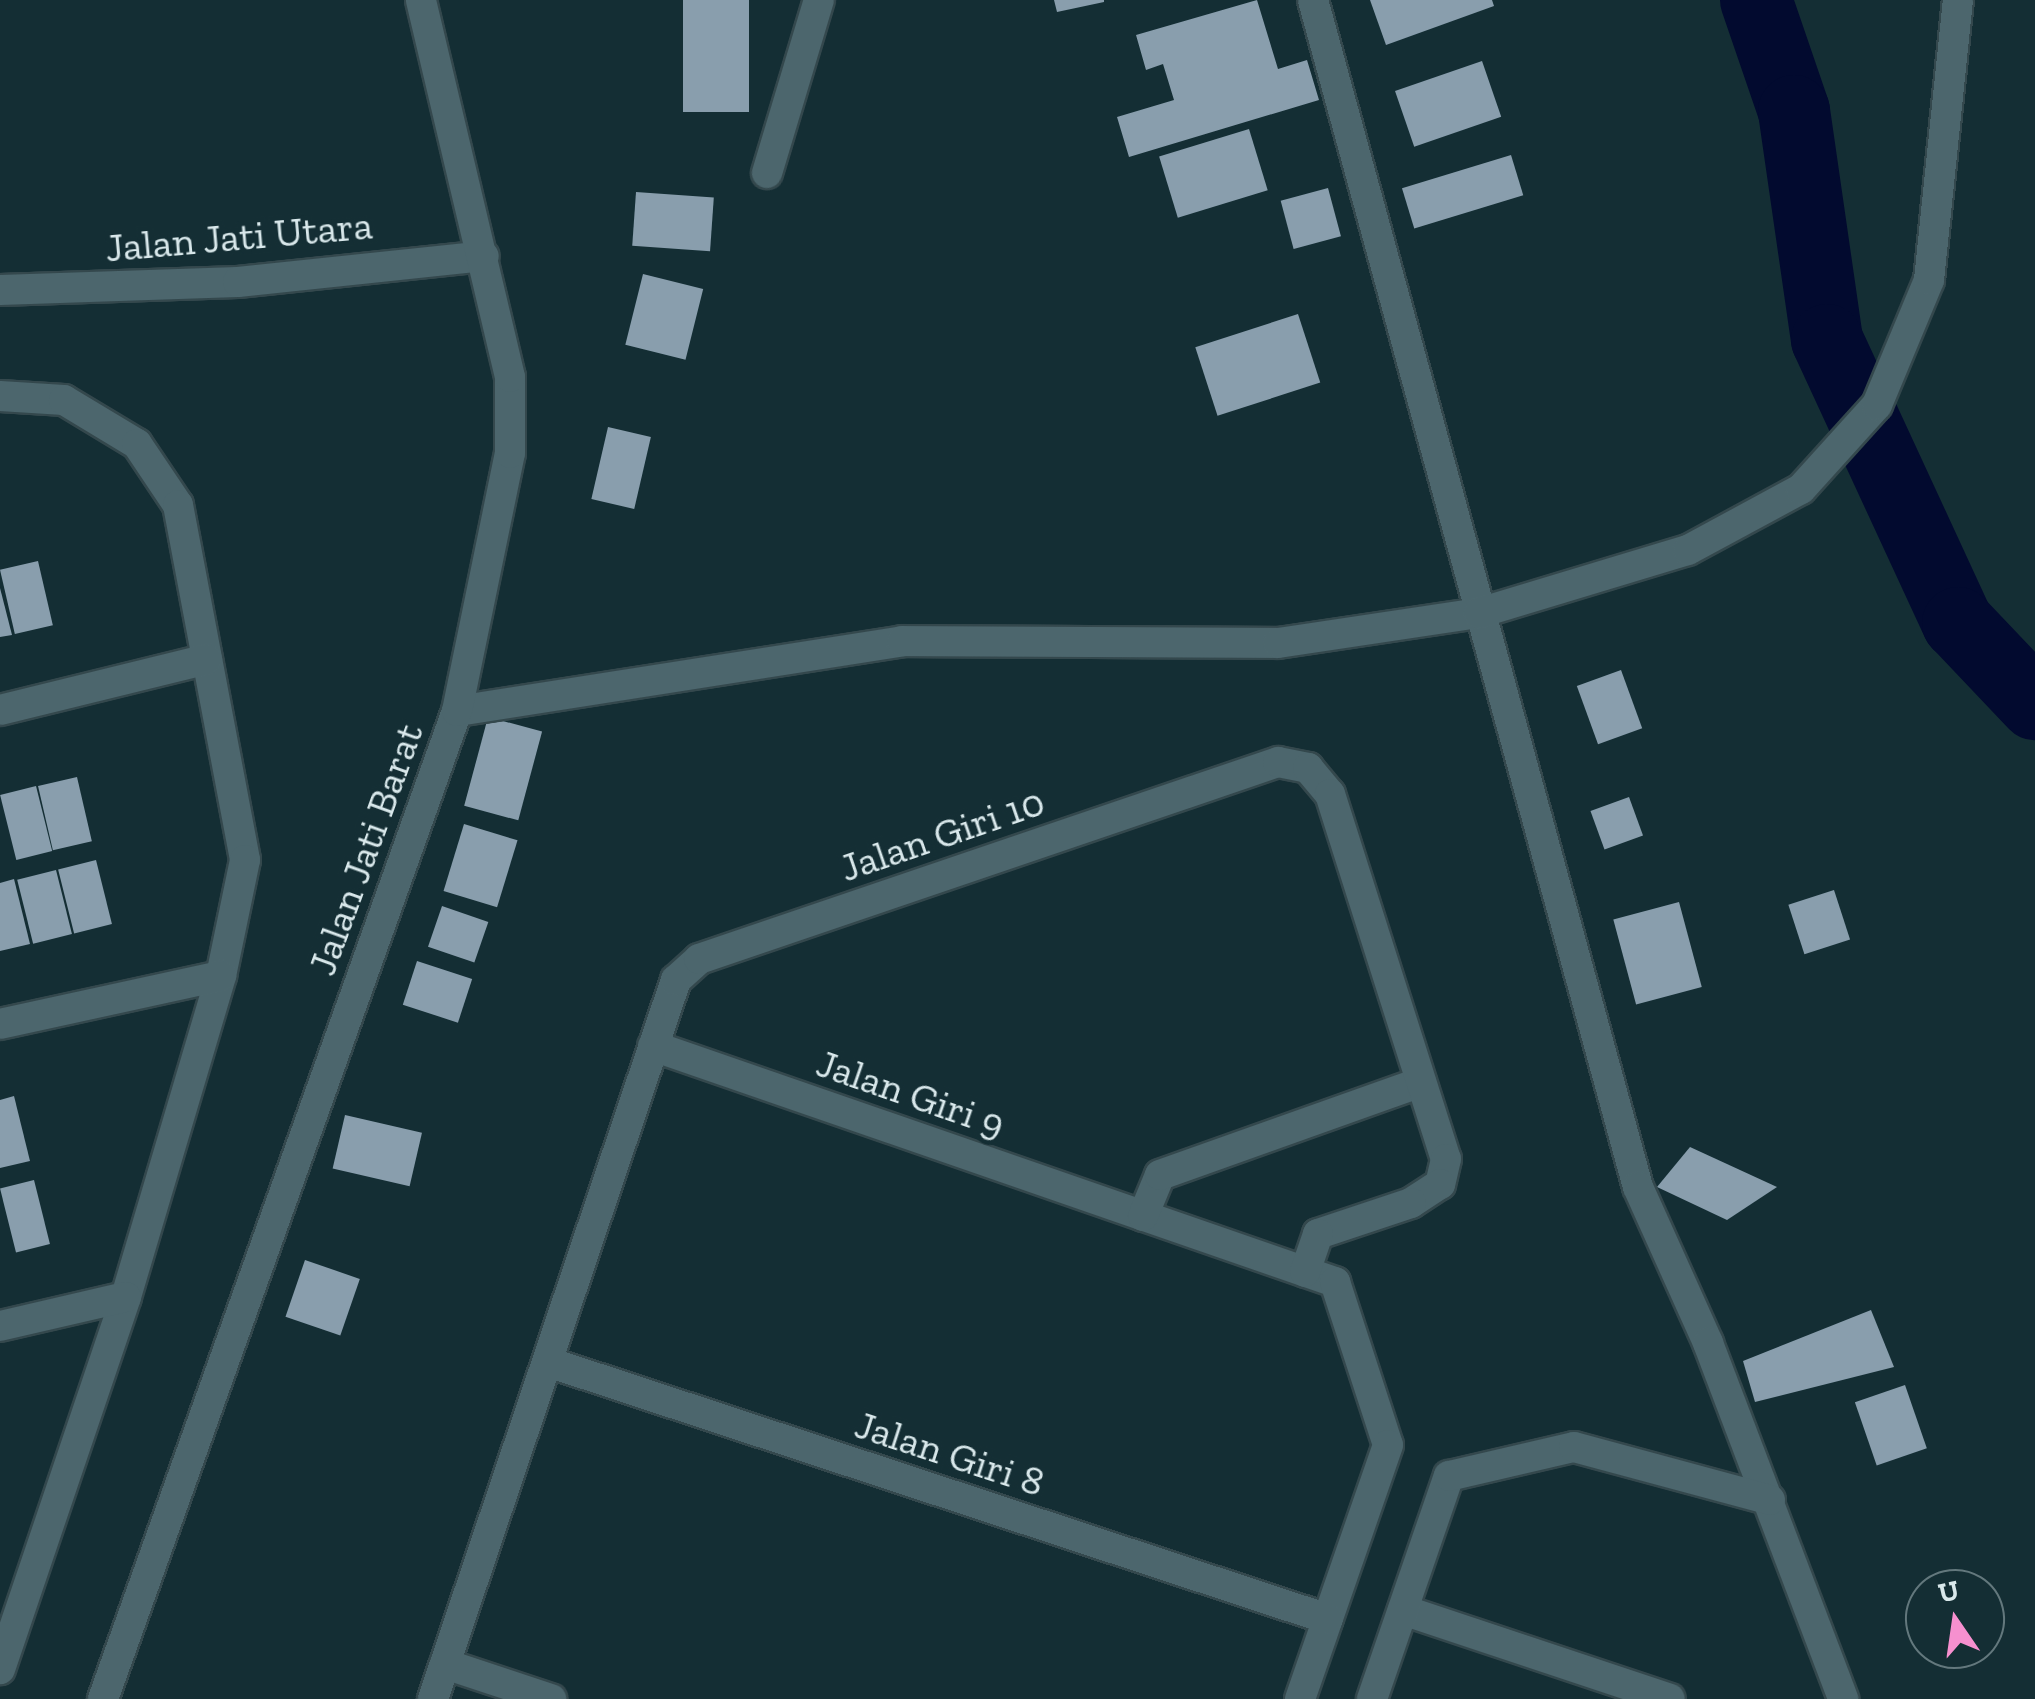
<!DOCTYPE html>
<html>
<head>
<meta charset="utf-8">
<style>
	body { margin:0 }
	#map { position:relative; width:2035px; height:1699px; overflow:hidden; background:#142e34; font-family:"Zilla Slab",serif }
	div>[style] { position:absolute }
	.river>* { height:72px; margin:-36px; padding:0 36px; transform-origin:36px; border-radius:36px; background:#020a2f }
	.building>* { inset:0; background:#899ead; transform-origin:0 0 }
	.roads { filter:drop-shadow(2px 0 #34484d) drop-shadow(-2px 0 #34484d) drop-shadow(0 2px #34484d) drop-shadow(0 -2px #34484d) }
	.street>* { height:30px; margin:-15px; padding:0 15px; transform-origin:15px; border-radius:15px; background:#4c666d }
	span { translate:-50% -50%; white-space:nowrap; text-align:center; line-height:1.15; -webkit-text-stroke:10px #142e34; paint-order:stroke }
	.street-label { font-size:40px; color:#d9e8eb }
	.north { position:absolute; left:1905px; top:1569px; width:100px; height:100px; box-sizing:border-box; background:#142e34; border:2px solid #63787d; border-radius:50%; rotate:347deg; font-size:28px; font-weight:700; line-height:40px; text-align:center; color:#d9e8eb }
	.north::after { content:''; display:block; margin:auto; width:35px; height:45px; background:#f690cf; clip-path:polygon(50% 0,100% 100%,50% 72%,0 100%) }
</style>
</head>
<body>
<div id="map">
	<div class="river">
		<i style="left:1756px;top:0;width:117px;rotate:71.1deg"></i>
		<i style="left:1794px;top:111px;width:231px;rotate:81.8deg"></i>
		<i style="left:1827px;top:340px;width:312px;rotate:65.2deg"></i>
		<i style="left:1958px;top:623px;width:112px;rotate:46.5deg"></i>
	</div>
	<div class="building">
		<i style="left:683px;top:0;width:66px;height:112px"></i>
		<i style="clip-path:polygon(1054px 0,1104px 0,1104px 2px,1057px 12px)"></i>
		<i style="clip-path:polygon(1257px 0,1278px 69px,1307px 60px,1319px 100px,1129px 157px,1117px 117px,1174px 100px,1163px 64px,1146px 70px,1136px 35px)"></i>
		<i style="clip-path:polygon(1370px 0,1492px 0,1494px 6px,1386px 45px)"></i>
		<i style="left:1482px;top:61px;width:59px;height:92px;rotate:71deg"></i>
		<i style="left:1249px;top:129px;width:64px;height:94px;rotate:73deg"></i>
		<i style="left:1511px;top:155px;width:42px;height:114px;rotate:73deg"></i>
		<i style="left:1328px;top:188px;width:50px;height:49px;rotate:75deg"></i>
		<i style="left:636px;top:192px;width:78px;height:54px;rotate:4deg"></i>
		<i style="left:643px;top:274px;width:62px;height:73px;rotate:14deg"></i>
		<i style="left:1298px;top:314px;width:72px;height:108px;rotate:72deg"></i>
		<i style="left:608px;top:427px;width:44px;height:74px;rotate:13deg"></i>
		<i style="left:38px;top:561px;width:66px;height:39px;rotate:77deg"></i>
		<i style="clip-path:polygon(0 588px,12px 635px,0 637px)"></i>
		<i style="left:1621px;top:670px;width:62px;height:47px;rotate:70deg"></i>
		<i style="left:488px;top:717px;width:56px;height:92px;rotate:15deg"></i>
		<i style="left:77px;top:777px;width:66px;height:40px;rotate:77deg"></i>
		<i style="left:36px;top:786px;width:67px;height:37px;rotate:76deg"></i>
		<i style="left:1629px;top:797px;width:41px;height:41px;rotate:70deg"></i>
		<i style="left:464px;top:824px;width:56px;height:70px;rotate:17deg"></i>
		<i style="left:96px;top:860px;width:66px;height:39px;rotate:76deg"></i>
		<i style="left:56px;top:870px;width:66px;height:40px;rotate:76deg"></i>
		<i style="clip-path:polygon(14px 879px,30px 944px,0 951px,0 883px)"></i>
		<i style="left:1834px;top:890px;width:52px;height:48px;rotate:72deg"></i>
		<i style="left:1679px;top:902px;width:88px;height:68px;rotate:75deg"></i>
		<i style="left:442px;top:906px;width:49px;height:43px;rotate:19deg"></i>
		<i style="left:417px;top:961px;width:58px;height:46px;rotate:18deg"></i>
		<i style="clip-path:polygon(14px 1096px,30px 1161px,0 1168px,0 1100px)"></i>
		<i style="left:345px;top:1115px;width:79px;height:55px;rotate:13deg"></i>
		<i style="clip-path:polygon(1690px 1147px,1777px 1187px,1727px 1220px,1657px 1187px)"></i>
		<i style="left:34px;top:1180px;width:66px;height:35px;rotate:76deg"></i>
		<i style="left:305px;top:1260px;width:58px;height:60px;rotate:19deg"></i>
		<i style="clip-path:polygon(1871px 1310px,1894px 1367px,1755px 1402px,1743px 1361px)"></i>
		<i style="left:1905px;top:1385px;width:67px;height:53px;rotate:71deg"></i>
	</div>
	<div class="roads">
		<div class="street">
			<i style="left:1313px;top:0;width:1231px;rotate:74.69deg"></i>
			<i style="left:1638px;top:1187px;width:171px;rotate:65.8deg"></i>
			<i style="left:1708px;top:1343px;width:381px;rotate:69.2deg"></i>
			<i style="left:767px;top:173px;width:181px;rotate:-73.3deg"></i>
			<i style="left:0;top:290px;width:238px;rotate:-1.9deg"></i>
			<i style="left:238px;top:282px;width:247px;rotate:-6deg"></i>
			<i style="left:0;top:396px;width:64px;rotate:3.6deg"></i>
			<i style="left:64px;top:400px;width:85px;rotate:31.1deg"></i>
			<i style="left:137px;top:444px;width:73px;rotate:56.1deg"></i>
			<i style="left:178px;top:505px;width:361px;rotate:79.3deg"></i>
			<i style="left:245px;top:860px;width:118px;rotate:101.7deg"></i>
			<i style="left:221px;top:976px;width:335px;rotate:106.5deg"></i>
			<i style="left:126px;top:1297px;width:393px;rotate:108.7deg"></i>
			<i style="left:0;top:710px;width:213px;rotate:-13.8deg"></i>
			<i style="left:457px;top:711px;width:450px;rotate:-8.9deg"></i>
			<i style="left:902px;top:641px;width:376px;rotate:0.3deg"></i>
			<i style="left:1278px;top:643px;width:203px;rotate:-8.5deg"></i>
			<i style="left:1479px;top:613px;width:218px;rotate:-16.8deg"></i>
			<i style="left:1688px;top:550px;width:128px;rotate:-28.4deg"></i>
			<i style="left:1801px;top:489px;width:113px;rotate:-47.9deg"></i>
			<i style="left:1877px;top:405px;width:135px;rotate:-67.4deg"></i>
			<i style="left:1929px;top:280px;width:281px;rotate:-84.1deg"></i>
			<i style="left:0;top:1024px;width:226px;rotate:-12.3deg"></i>
			<i style="left:653px;top:1046px;width:722px;rotate:19.09deg"></i>
			<i style="left:1335px;top:1282px;width:171px;rotate:72deg"></i>
			<i style="left:1388px;top:1445px;width:269px;rotate:109.1deg"></i>
			<i style="left:1143px;top:1216px;width:44px;rotate:-67.5deg"></i>
			<i style="left:1160px;top:1175px;width:277px;rotate:-19.6deg"></i>
			<i style="left:0;top:1326px;width:129px;rotate:-13deg"></i>
			<i style="left:548px;top:1362px;width:821px;rotate:18.24deg"></i>
			<i style="left:1403px;top:1610px;width:281px;rotate:18.4deg"></i>
			<i style="left:445px;top:1664px;width:112px;rotate:18.3deg"></i>
			<i style="left:103px;top:1699px;width:1050px;rotate:-70.29deg"></i>
			<i style="left:457px;top:711px;width:263px;rotate:-78.4deg"></i>
			<i style="left:510px;top:453px;width:76px;rotate:-90deg"></i>
			<i style="left:510px;top:377px;width:387px;rotate:-103.3deg"></i>
			<i style="left:433px;top:1699px;width:759px;rotate:-71.33deg"></i>
			<i style="left:676px;top:980px;width:31px;rotate:-42deg"></i>
			<i style="left:699px;top:959px;width:612px;rotate:-18.79deg"></i>
			<i style="left:1278px;top:762px;width:31px;rotate:11deg"></i>
			<i style="left:1308px;top:768px;width:34px;rotate:50deg"></i>
			<i style="left:1330px;top:794px;width:383px;rotate:72.4deg"></i>
			<i style="left:1446px;top:1159px;width:26px;rotate:103deg"></i>
			<i style="left:1440px;top:1184px;width:35px;rotate:147deg"></i>
			<i style="left:1411px;top:1203px;width:98px;rotate:161.6deg"></i>
			<i style="left:1318px;top:1234px;width:40px;rotate:108.9deg"></i>
			<i style="left:1372px;top:1699px;width:236px;rotate:-71deg"></i>
			<i style="left:1449px;top:1476px;width:128px;rotate:-13.1deg"></i>
			<i style="left:1574px;top:1447px;width:203px;rotate:15.1deg"></i>
		</div>
	</div>
	<div class="street-label">
		<span style="left:239px;top:236px;rotate:-5deg">Jalan Jati Utara</span>
		<span style="left:942px;top:834px;rotate:-19deg">Jalan Giri 10</span>
		<span style="left:365px;top:849px;rotate:-70deg">Jalan Jati Barat</span>
		<span style="left:911px;top:1093px;rotate:19deg">Jalan Giri 9</span>
		<span style="left:950px;top:1453px;rotate:18deg">Jalan Giri 8</span>
	</div>
	<div class="north">U</div>
</div>
</body>
</html>
